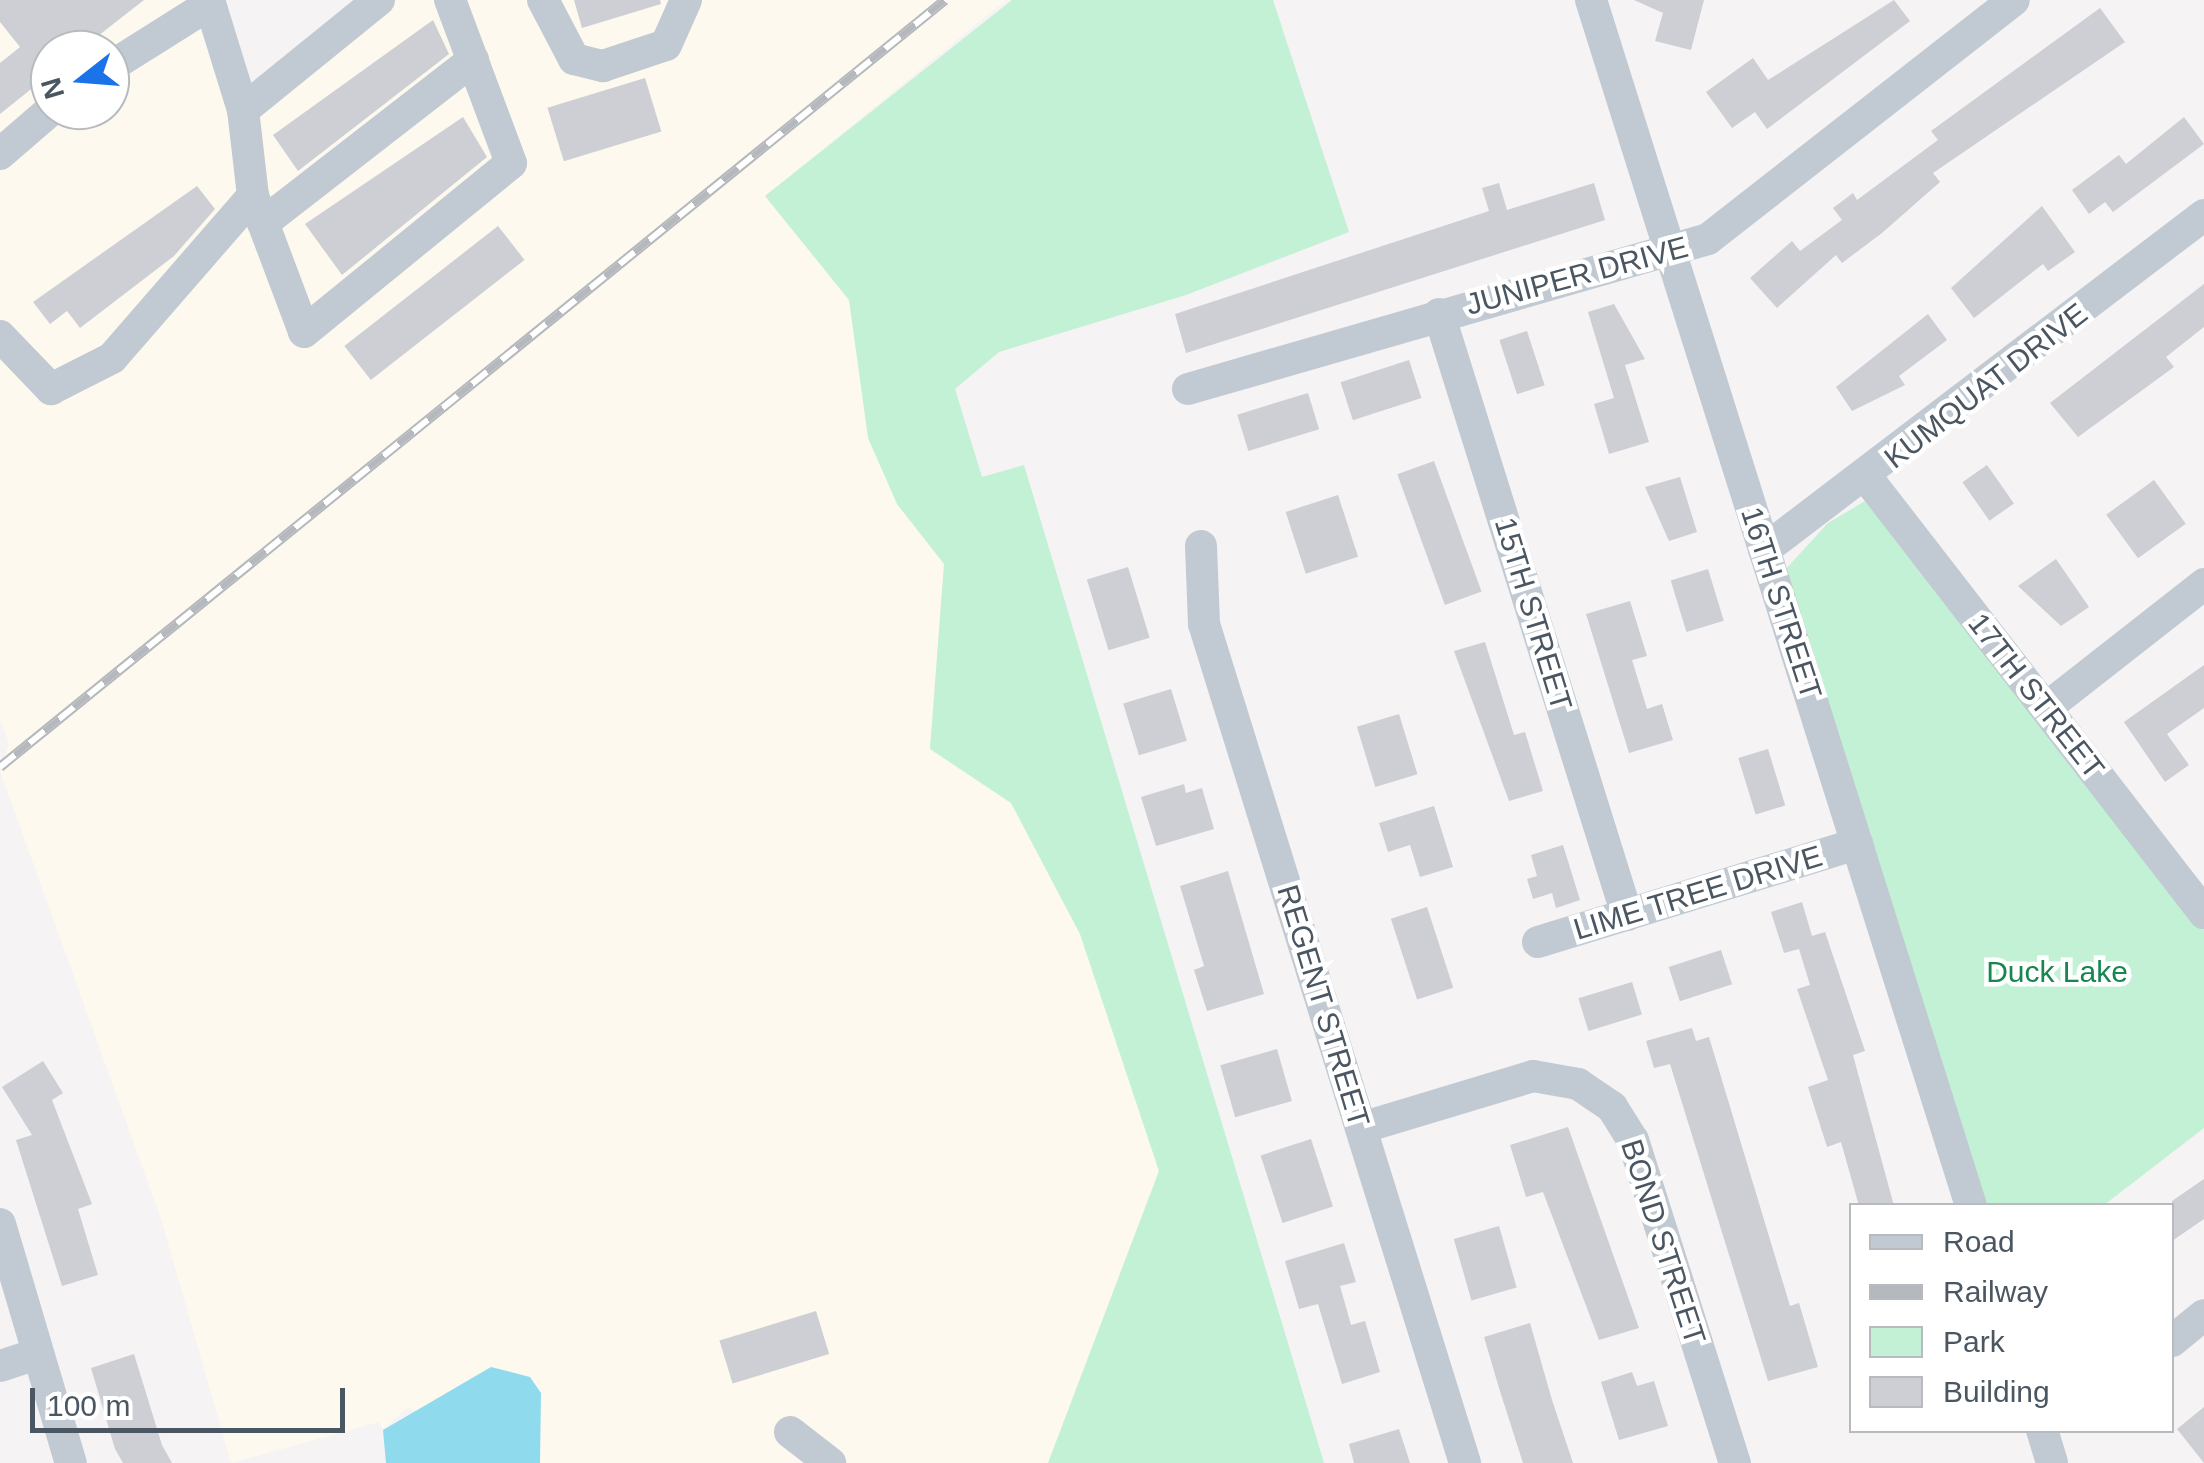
<!DOCTYPE html>
<html>
<head>
<meta charset="utf-8">
<style>
	body { margin:0 }
	#map { position:relative; width:2204px; height:1463px; overflow:hidden; background:#f5f3f3; font-family:Helvetica,sans-serif }
	div>[style] { position:absolute }
	.commercial>* { inset:0; background:#fdf9ef }
	.green>* { inset:0; background:#c3f1d5 }
	.water>* { inset:0; background:#90daee }
	.building>* { inset:0; background:#cdcfd5; transform-origin:0 0 }
	.minor>* { height:32px; margin:-16px; padding:0 16px; transform-origin:16px; border-radius:16px; background:#c1cad2 }
	.rail>* { height:10px; margin-top:-5px; transform-origin:0; background:repeating-linear-gradient(90deg,#fff 0 19px,#b5b8bd 0 38px); box-sizing:border-box; border-block:2px solid #b5b8bd }
	span { translate:-50% -50%; white-space:nowrap; text-align:center; line-height:1.15; -webkit-text-stroke:9px #fff; paint-order:stroke }
	.street-label { font-size:30px; color:#4a5661 }
	.park-label { font-size:30px; color:#17864f }
	.legend { position:absolute; left:1849px; top:1203px; width:325px; height:230px; box-sizing:border-box; background:#fff; border:2px solid #b7bbc0; margin:0; padding:12px 18px; list-style:none; font-size:30px; color:#4a5661 }
	.legend li { display:flex; align-items:center; gap:20px; height:50px }
	.legend b { width:50px; border:2px solid #b7bbc0 }
	.north { position:absolute; left:30px; top:30px; width:100px; height:100px; box-sizing:border-box; background:#fff; border:2px solid #b7bbc0; border-radius:50%; rotate:253deg; font-size:28px; font-weight:700; line-height:40px; text-align:center; color:#4a5661 }
	.north::after { content:''; display:block; margin:auto; width:35px; height:45px; background:#1a73e8; clip-path:polygon(50% 0,100% 100%,50% 72%,0 100%) }
	.scale { position:absolute; left:30px; top:1388px; width:315px; height:45px; box-sizing:border-box; border:5px solid #4a5661; border-top:0; padding-left:12px; font-size:30px; line-height:35px; white-space:nowrap; color:#4a5661; -webkit-text-stroke:8px #fff; paint-order:stroke }
</style>
</head>
<body>
<div id="map">
	<div class="commercial">
		<i style="clip-path:polygon(evenodd,0 0,216px 0,250px 97px,368px 0,1006px 0,765px 196px,849px 300px,897px 504px,944px 564px,930px 749px,1011px 803px,1080px 934px,1159px 1171px,1048px 1463px,540px 1463px,539px 1452px,407px 1408px,383px 1430px,379px 1422px,231px 1463px,161px 1219px,0 771px,9px 743px,0 720px,0 0,50px 50px,110px 50px,110px 110px,50px 110px,50px 50px)"></i>
	</div>
	<div class="green">
		<i style="clip-path:polygon(1012px 0,1273px 0,1349px 232px,1186px 295px,999px 352px,955px 389px,982px 477px,1024px 465px,1324px 1463px,1048px 1463px,1159px 1171px,1080px 934px,1011px 803px,930px 749px,944px 564px,897px 504px,868px 438px,849px 300px,765px 196px)"></i>
		<i style="clip-path:polygon(1865px 501px,2204px 928px,2204px 1128px,2104px 1205px,1981px 1205px,1784px 571px,1828px 523px)"></i>
	</div>
	<div class="water">
		<i style="clip-path:polygon(491px 1367px,530px 1377px,541px 1393px,540px 1463px,386px 1463px,383px 1430px)"></i>
	</div>
	<div class="building">
		<i style="clip-path:polygon(0 0,144px 0,80px 50px,50px 50px,50px 74px,0 114px,0 63px,20px 47px,0 22px)"></i>
		<i style="clip-path:polygon(574px 0,660px 0,661px 4px,582px 28px)"></i>
		<i style="clip-path:polygon(1634px 0,1704px 0,1691px 50px,1655px 41px,1663px 13px)"></i>
		<i style="clip-path:polygon(1894px 0,1910px 21px,1767px 129px,1755px 112px,1732px 128px,1706px 92px,1753px 58px,1768px 80px)"></i>
		<i style="clip-path:polygon(2100px 8px,2125px 42px,1933px 173px,1940px 182px,1882px 233px,1842px 263px,1836px 255px,1777px 308px,1750px 278px,1792px 241px,1800px 251px,1842px 220px,1833px 208px,1853px 193px,1857px 200px,1938px 140px,1931px 131px)"></i>
		<i style="clip-path:polygon(433px 20px,449px 54px,298px 171px,273px 135px)"></i>
		<i style="left:645px;top:78px;width:56px;height:102px;rotate:73deg"></i>
		<i style="clip-path:polygon(463px 117px,487px 157px,342px 275px,305px 224px)"></i>
		<i style="clip-path:polygon(2184px 117px,2204px 144px,2113px 212px,2105px 202px,2089px 214px,2072px 190px,2119px 155px,2126px 164px)"></i>
		<i style="clip-path:polygon(1499px 183px,1507px 210px,1594px 183px,1605px 220px,1186px 353px,1175px 314px,1489px 211px,1482px 188px)"></i>
		<i style="clip-path:polygon(197px 186px,215px 209px,174px 256px,80px 328px,67px 311px,50px 324px,33px 302px)"></i>
		<i style="clip-path:polygon(2042px 206px,2075px 252px,2048px 271px,2043px 264px,1974px 318px,1951px 288px)"></i>
		<i style="left:498px;top:226px;width:43px;height:195px;rotate:52deg"></i>
		<i style="clip-path:polygon(2204px 284px,2204px 327px,2166px 357px,2174px 367px,2078px 437px,2050px 403px)"></i>
		<i style="clip-path:polygon(1614px 304px,1645px 359px,1625px 365px,1649px 442px,1609px 454px,1594px 404px,1614px 398px,1588px 312px)"></i>
		<i style="clip-path:polygon(1928px 314px,1947px 340px,1899px 376px,1905px 385px,1852px 411px,1836px 387px)"></i>
		<i style="left:1527px;top:331px;width:57px;height:29px;rotate:72deg"></i>
		<i style="left:1409px;top:360px;width:40px;height:72px;rotate:72deg"></i>
		<i style="left:1308px;top:393px;width:38px;height:74px;rotate:73deg"></i>
		<i style="left:1434px;top:461px;width:139px;height:39px;rotate:70deg"></i>
		<i style="left:1987px;top:465px;width:47px;height:30px;rotate:55deg"></i>
		<i style="clip-path:polygon(1680px 477px,1697px 532px,1669px 541px,1645px 487px)"></i>
		<i style="left:2154px;top:480px;width:54px;height:59px;rotate:54deg"></i>
		<i style="left:1338px;top:495px;width:65px;height:55px;rotate:72deg"></i>
		<i style="clip-path:polygon(2056px 559px,2089px 607px,2061px 626px,2018px 586px)"></i>
		<i style="left:1128px;top:567px;width:74px;height:43px;rotate:73deg"></i>
		<i style="left:1708px;top:569px;width:54px;height:39px;rotate:73deg"></i>
		<i style="clip-path:polygon(1630px 601px,1647px 656px,1632px 660px,1647px 709px,1662px 704px,1673px 740px,1629px 753px,1586px 614px)"></i>
		<i style="clip-path:polygon(1485px 642px,1514px 735px,1525px 732px,1543px 791px,1509px 801px,1454px 651px)"></i>
		<i style="clip-path:polygon(2204px 665px,2204px 708px,2167px 734px,2189px 765px,2165px 782px,2124px 722px)"></i>
		<i style="left:1171px;top:689px;width:54px;height:50px;rotate:73deg"></i>
		<i style="left:1399px;top:714px;width:63px;height:44px;rotate:73deg"></i>
		<i style="left:1768px;top:749px;width:59px;height:31px;rotate:73deg"></i>
		<i style="clip-path:polygon(1184px 784px,1186px 793px,1202px 788px,1214px 829px,1156px 846px,1141px 797px)"></i>
		<i style="clip-path:polygon(1434px 806px,1453px 867px,1420px 877px,1410px 845px,1388px 852px,1379px 823px)"></i>
		<i style="clip-path:polygon(1563px 845px,1580px 900px,1556px 908px,1552px 893px,1533px 899px,1527px 879px,1537px 876px,1531px 855px)"></i>
		<i style="clip-path:polygon(1228px 871px,1264px 994px,1207px 1011px,1194px 970px,1204px 966px,1180px 886px)"></i>
		<i style="clip-path:polygon(1802px 902px,1812px 936px,1825px 932px,1865px 1051px,1853px 1055px,1894px 1206px,1859px 1206px,1841px 1142px,1827px 1147px,1808px 1087px,1828px 1080px,1797px 989px,1810px 985px,1799px 949px,1784px 953px,1771px 912px)"></i>
		<i style="left:1427px;top:907px;width:85px;height:38px;rotate:72deg"></i>
		<i style="left:1721px;top:950px;width:36px;height:55px;rotate:72deg"></i>
		<i style="left:1632px;top:982px;width:34px;height:56px;rotate:73deg"></i>
		<i style="clip-path:polygon(1692px 1028px,1696px 1041px,1709px 1037px,1790px 1306px,1799px 1303px,1818px 1367px,1768px 1381px,1670px 1064px,1654px 1068px,1646px 1041px)"></i>
		<i style="left:1277px;top:1049px;width:54px;height:59px;rotate:74deg"></i>
		<i style="clip-path:polygon(43px 1061px,63px 1093px,52px 1100px,92px 1204px,78px 1209px,98px 1275px,62px 1286px,16px 1140px,32px 1135px,2px 1087px)"></i>
		<i style="clip-path:polygon(1568px 1127px,1639px 1328px,1599px 1340px,1543px 1192px,1526px 1197px,1510px 1145px)"></i>
		<i style="left:1311px;top:1139px;width:71px;height:53px;rotate:72deg"></i>
		<i style="clip-path:polygon(2204px 1179px,2204px 1219px,2172px 1241px,2172px 1201px)"></i>
		<i style="left:1499px;top:1226px;width:64px;height:47px;rotate:74deg"></i>
		<i style="clip-path:polygon(1344px 1243px,1356px 1282px,1340px 1286px,1351px 1325px,1365px 1321px,1380px 1372px,1342px 1384px,1318px 1304px,1299px 1309px,1285px 1261px)"></i>
		<i style="left:816px;top:1311px;width:45px;height:101px;rotate:73deg"></i>
		<i style="clip-path:polygon(1530px 1323px,1552px 1400px,1573px 1463px,1523px 1463px,1499px 1388px,1484px 1337px)"></i>
		<i style="clip-path:polygon(134px 1354px,162px 1445px,172px 1463px,123px 1463px,115px 1449px,91px 1368px)"></i>
		<i style="clip-path:polygon(1632px 1372px,1637px 1386px,1654px 1381px,1668px 1426px,1619px 1440px,1601px 1382px)"></i>
		<i style="clip-path:polygon(2204px 1407px,2204px 1463px,2177px 1429px)"></i>
		<i style="clip-path:polygon(1399px 1429px,1410px 1463px,1354px 1463px,1349px 1444px)"></i>
	</div>
	<div class="minor">
		<i style="left:543px;top:0;width:67px;rotate:62.3deg"></i>
		<i style="left:574px;top:59px;width:30px;rotate:14deg"></i>
		<i style="left:603px;top:66px;width:66px;rotate:-18.4deg"></i>
		<i style="left:666px;top:45px;width:49px;rotate:-66deg"></i>
		<i style="left:1591px;top:0;width:1264px;rotate:72.51deg"></i>
		<i style="left:110px;top:67px;width:118px;rotate:-32.2deg"></i>
		<i style="left:243px;top:110px;width:175px;rotate:-39deg"></i>
		<i style="left:0;top:154px;width:67px;rotate:-40.8deg"></i>
		<i style="left:253px;top:196px;width:145px;rotate:69.4deg"></i>
		<i style="left:304px;top:332px;width:267px;rotate:-39.2deg"></i>
		<i style="left:511px;top:163px;width:174px;rotate:-110.5deg"></i>
		<i style="left:263px;top:223px;width:266px;rotate:-37.8deg"></i>
		<i style="left:1439px;top:314px;width:630px;rotate:72.63deg"></i>
		<i style="left:0;top:336px;width:74px;rotate:46.1deg"></i>
		<i style="left:51px;top:389px;width:68px;rotate:-26.9deg"></i>
		<i style="left:112px;top:358px;width:215px;rotate:-49deg"></i>
		<i style="left:253px;top:196px;width:87px;rotate:-96.6deg"></i>
		<i style="left:243px;top:110px;width:115px;rotate:-107.2deg"></i>
		<i style="left:1188px;top:389px;width:541px;rotate:-16.09deg"></i>
		<i style="left:1708px;top:239px;width:388px;rotate:-38deg"></i>
		<i style="left:1868px;top:479px;width:549px;rotate:52.25deg"></i>
		<i style="left:1201px;top:546px;width:78px;rotate:87.8deg"></i>
		<i style="left:1204px;top:624px;width:879px;rotate:72.72deg"></i>
		<i style="left:1764px;top:550px;width:553px;rotate:-37.28deg"></i>
		<i style="left:2046px;top:708px;width:201px;rotate:-38.1deg"></i>
		<i style="left:1538px;top:942px;width:334px;rotate:-17.1deg"></i>
		<i style="left:1361px;top:1128px;width:180px;rotate:-16.8deg"></i>
		<i style="left:1533px;top:1076px;width:46px;rotate:10.1deg"></i>
		<i style="left:1578px;top:1084px;width:41px;rotate:34.1deg"></i>
		<i style="left:1612px;top:1107px;width:39px;rotate:58deg"></i>
		<i style="left:1633px;top:1140px;width:339px;rotate:72.5deg"></i>
		<i style="left:0;top:1224px;width:249px;rotate:73.5deg"></i>
		<i style="left:2172px;top:1341px;width:41px;rotate:-39.1deg"></i>
		<i style="left:0;top:1366px;width:36px;rotate:-18deg"></i>
		<i style="left:2042px;top:1430px;width:34px;rotate:73deg"></i>
		<i style="left:790px;top:1432px;width:51px;rotate:37.8deg"></i>
	</div>
	<div class="rail">
		<i style="left:0;top:767px;width:1217px;rotate:-39.06deg"></i>
	</div>
	<div class="street-label">
		<span style="left:1577px;top:276px;rotate:-15deg">JUNIPER DRIVE</span>
		<span style="left:1986px;top:386px;rotate:-38deg">KUMQUAT DRIVE</span>
		<span style="left:1781px;top:603px;rotate:72deg">16TH STREET</span>
		<span style="left:1533px;top:614px;rotate:73deg">15TH STREET</span>
		<span style="left:2036px;top:696px;rotate:52deg">17TH STREET</span>
		<span style="left:1698px;top:893px;rotate:-17deg">LIME TREE DRIVE</span>
		<span style="left:1323px;top:1006px;rotate:73deg">REGENT STREET</span>
		<span style="left:1663px;top:1242px;rotate:72deg">BOND STREET</span>
	</div>
	<div class="park-label">
		<span style="left:2057px;top:972px">Duck Lake</span>
	</div>
	<ul class="legend">
	<li><b style="height:12px;background:#c1cad2"></b>Road</li>
	<li><b style="height:12px;background:#b5b8bd"></b>Railway</li>
	<li><b style="height:28px;background:#c3f1d5"></b>Park</li>
	<li><b style="height:28px;background:#cdcfd5"></b>Building</li>
	</ul>
	<div class="north">N</div>
	<div class="scale">100 m</div>
</div>
</body>
</html>
